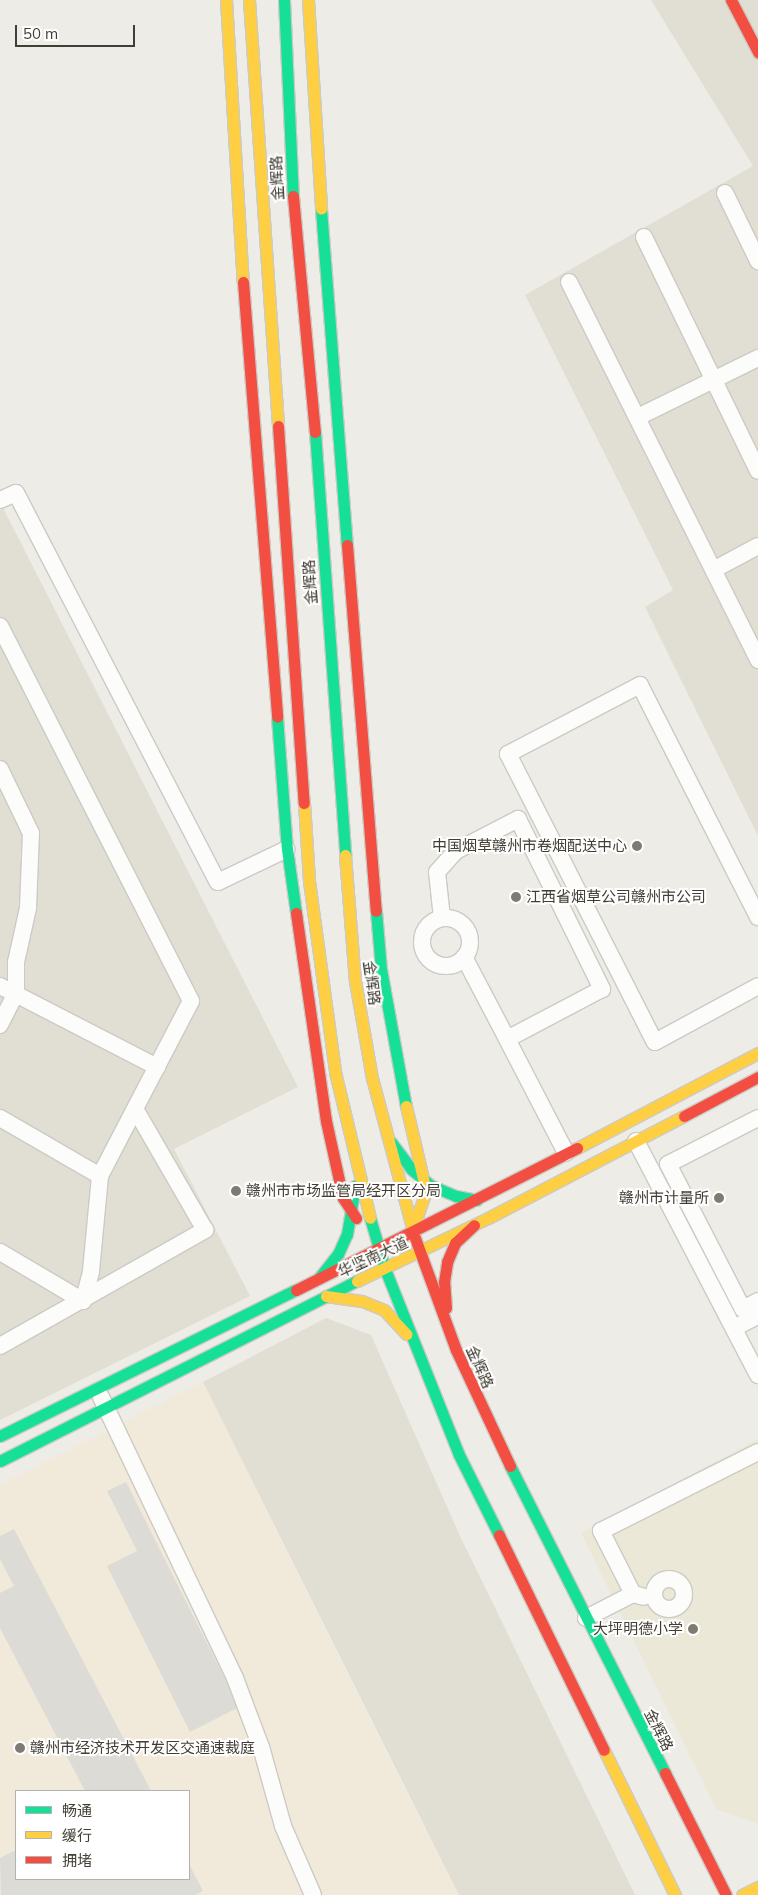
<!DOCTYPE html>
<html>
<head>
<meta charset="utf-8">
<style>
	body { margin:0 }
	#map { position:relative; width:758px; height:1895px; overflow:hidden; background:#eeece6; font-family:Mulish,"Noto Sans SC",sans-serif }
	div>[style] { position:absolute }
	.residential>* { inset:0; background:#e1ded3 }
	.commercial>* { inset:0; background:#f1e9d9 }
	.education>* { inset:0; background:#ece8d8 }
	.parking>* { inset:0; background:#dddbd6 }
	.roads { filter:drop-shadow(1px 0 #cccac4) drop-shadow(-1px 0 #cccac4) drop-shadow(0 1px #cccac4) drop-shadow(0 -1px #cccac4) }
	.street>* { height:16px; margin:-8px; padding:0 8px; transform-origin:8px; border-radius:8px; background:#fcfcfb }
	.street>.ring { margin:-8px; padding:0; box-sizing:content-box; background:none; border:16px solid #fcfcfb; border-radius:50% }
	.fast>* { height:11px; margin:-5.5px; padding:0 5.5px; transform-origin:5.5px; border-radius:5.5px; background:#16e098 }
	.slow>* { height:11px; margin:-5.5px; padding:0 5.5px; transform-origin:5.5px; border-radius:5.5px; background:#ffcf43 }
	.jam>* { height:11px; margin:-5.5px; padding:0 5.5px; transform-origin:5.5px; border-radius:5.5px; background:#f24e42 }
	.dots>* { width:14px; height:14px; translate:-50% -50%; box-sizing:border-box; border:2px solid #fff; border-radius:50% }
	span { translate:-50% -50%; white-space:nowrap; text-align:center; line-height:1.15; -webkit-text-stroke:4px #fff; paint-order:stroke }
	.street-label { font-size:15px; color:#423e34 }
	.poi-label { font-size:15px; color:#423e34 }
	.right { translate:-100% -50%; text-align:right }
	.left { translate:0 -50%; text-align:left }
	.legend { position:absolute; left:15px; top:1790px; width:175px; height:90px; box-sizing:border-box; background:#fff; border:1px solid #b3b2ae; margin:0; padding:6px 9px; list-style:none; font-size:15px; color:#423e34 }
	.legend li { display:flex; align-items:center; gap:10px; height:25px }
	.legend b { width:25px; border:1px solid #b3b2ae }
	.scale { position:absolute; left:15px; top:25px; width:120px; height:22px; box-sizing:border-box; border:2px solid #423e34; border-top:0; padding-left:6px; font-size:15px; line-height:18px; white-space:nowrap; color:#423e34; -webkit-text-stroke:4px #fff; paint-order:stroke }
</style>
</head>
<body>
<div id="map">
	<div class="residential">
		<i style="clip-path:polygon(651px 0,758px 0,758px 836px,645px 607px,673px 590px,525px 295px,753px 166px)"></i>
		<i style="clip-path:polygon(0 502px,298px 1087px,174px 1149px,250px 1296px,0 1420px)"></i>
		<i style="clip-path:polygon(326px 1318px,371px 1335px,460px 1536px,635px 1895px,459px 1895px,203px 1382px)"></i>
	</div>
	<div class="commercial">
		<i style="clip-path:polygon(evenodd,203px 1382px,385px 1751px,459px 1895px,0 1895px,0 1485px,203px 1382px,16px 1791px,189px 1791px,189px 1879px,16px 1879px,16px 1791px)"></i>
	</div>
	<div class="education">
		<i style="clip-path:polygon(758px 1439px,758px 1824px,716px 1809px,581px 1533px)"></i>
	</div>
	<div class="parking">
		<i style="clip-path:polygon(126px 1482px,239px 1707px,190px 1732px,107px 1566px,137px 1551px,107px 1491px)"></i>
		<i style="clip-path:polygon(14px 1529px,151px 1791px,85px 1791px,0 1628px,0 1593px,14px 1586px,0 1559px,0 1536px)"></i>
		<i style="clip-path:polygon(16px 1850px,16px 1879px,189px 1879px,189px 1864px,203px 1891px,195px 1895px,1px 1895px,0 1858px)"></i>
	</div>
	<div class="roads">
		<div class="street">
			<i style="left:725px;top:193px;width:76px;rotate:64.1deg"></i>
			<i style="left:644px;top:237px;width:260px;rotate:64deg"></i>
			<i style="left:569px;top:282px;width:423px;rotate:63.4deg"></i>
			<i style="left:638px;top:417px;width:134px;rotate:-26.2deg"></i>
			<i style="left:0;top:500px;width:17px;rotate:-24deg"></i>
			<i style="left:16px;top:493px;width:438px;rotate:62.6deg"></i>
			<i style="left:218px;top:882px;width:76px;rotate:-25.6deg"></i>
			<i style="left:715px;top:569px;width:49px;rotate:-28.1deg"></i>
			<i style="left:0;top:626px;width:421px;rotate:63deg"></i>
			<i style="left:191px;top:1001px;width:197px;rotate:117.5deg"></i>
			<i style="left:100px;top:1176px;width:96px;rotate:95.4deg"></i>
			<i style="left:91px;top:1272px;width:30px;rotate:105deg"></i>
			<i style="left:83px;top:1301px;width:96px;rotate:-149.4deg"></i>
			<i style="left:0;top:769px;width:71px;rotate:64.2deg"></i>
			<i style="left:31px;top:833px;width:75px;rotate:92.3deg"></i>
			<i style="left:28px;top:908px;width:55px;rotate:102.5deg"></i>
			<i style="left:16px;top:962px;width:31px;rotate:90deg"></i>
			<i style="left:16px;top:993px;width:36px;rotate:117deg"></i>
			<i style="left:758px;top:917px;width:260px;rotate:-117deg"></i>
			<i style="left:640px;top:685px;width:149px;rotate:152.4deg"></i>
			<i style="left:508px;top:754px;width:323px;rotate:63deg"></i>
			<i style="left:655px;top:1042px;width:117px;rotate:-28.5deg"></i>
			<i style="left:442px;top:918px;width:46px;rotate:-96.2deg"></i>
			<i style="left:437px;top:872px;width:28px;rotate:-48deg"></i>
			<i style="left:456px;top:851px;width:70px;rotate:-27.3deg"></i>
			<i style="left:518px;top:819px;width:190px;rotate:63.7deg"></i>
			<i style="left:602px;top:989px;width:107px;rotate:152.2deg"></i>
			<i style="left:507px;top:1039px;width:128px;rotate:62.6deg"></i>
			<i class="ring" style="left:422px;top:918px;width:32px;height:32px"></i>
			<i style="left:464px;top:957px;width:93px;rotate:62.3deg"></i>
			<i style="left:0;top:986px;width:177px;rotate:27.3deg"></i>
			<i style="left:0;top:1118px;width:116px;rotate:30.1deg"></i>
			<i style="left:758px;top:1118px;width:101px;rotate:152.9deg"></i>
			<i style="left:668px;top:1164px;width:163px;rotate:62.7deg"></i>
			<i style="left:743px;top:1309px;width:17px;rotate:-28deg"></i>
			<i style="left:636px;top:1141px;width:264px;rotate:62.5deg"></i>
			<i style="left:734px;top:1328px;width:27px;rotate:-27deg"></i>
			<i style="left:0;top:1346px;width:236px;rotate:-29.5deg"></i>
			<i style="left:205px;top:1230px;width:140px;rotate:-120deg"></i>
			<i style="left:101px;top:1397px;width:311px;rotate:64.5deg"></i>
			<i style="left:235px;top:1678px;width:74px;rotate:69.4deg"></i>
			<i style="left:261px;top:1747px;width:82px;rotate:74.4deg"></i>
			<i style="left:283px;top:1826px;width:75px;rotate:66.5deg"></i>
			<i class="ring" style="left:654px;top:1579px;width:14px;height:14px"></i>
			<i style="left:633px;top:1594px;width:71px;rotate:-116.9deg"></i>
			<i style="left:601px;top:1531px;width:176px;rotate:-26.7deg"></i>
			<i style="left:586px;top:1618px;width:53px;rotate:-27.1deg"></i>
			<i style="left:633px;top:1594px;width:11px;rotate:15deg"></i>
		</div>
		<div class="fast">
			<i style="left:284px;top:0;width:196px;rotate:87.4deg"></i>
			<i style="left:321px;top:209px;width:337px;rotate:85.6deg"></i>
			<i style="left:315px;top:432px;width:424px;rotate:85.9deg"></i>
			<i style="left:277px;top:717px;width:132px;rotate:85.7deg"></i>
			<i style="left:287px;top:849px;width:65px;rotate:82deg"></i>
			<i style="left:376px;top:911px;width:58px;rotate:85.1deg"></i>
			<i style="left:381px;top:969px;width:139px;rotate:79.7deg"></i>
			<i style="left:391px;top:1142px;width:34px;rotate:53deg"></i>
			<i style="left:411px;top:1169px;width:25px;rotate:40deg"></i>
			<i style="left:430px;top:1185px;width:28px;rotate:23deg"></i>
			<i style="left:456px;top:1196px;width:21px;rotate:11deg"></i>
			<i style="left:370px;top:1218px;width:53px;rotate:73.6deg"></i>
			<i style="left:385px;top:1269px;width:200px;rotate:68.3deg"></i>
			<i style="left:459px;top:1455px;width:89px;rotate:63.4deg"></i>
			<i style="left:319px;top:1278px;width:31px;rotate:-52deg"></i>
			<i style="left:338px;top:1254px;width:22px;rotate:-66deg"></i>
			<i style="left:347px;top:1234px;width:49px;rotate:-80.5deg"></i>
			<i style="left:0;top:1436px;width:330px;rotate:-26.3deg"></i>
			<i style="left:0;top:1461px;width:400px;rotate:-26.8deg"></i>
			<i style="left:510px;top:1466px;width:344px;rotate:63.2deg"></i>
		</div>
		<div class="slow">
			<i style="left:226px;top:0;width:283px;rotate:86.6deg"></i>
			<i style="left:249px;top:0;width:427px;rotate:86.1deg"></i>
			<i style="left:308px;top:0;width:209px;rotate:86.4deg"></i>
			<i style="left:304px;top:803px;width:78px;rotate:86.3deg"></i>
			<i style="left:309px;top:881px;width:193px;rotate:82.2deg"></i>
			<i style="left:335px;top:1072px;width:150px;rotate:76.5deg"></i>
			<i style="left:345px;top:855px;width:126px;rotate:85.5deg"></i>
			<i style="left:355px;top:981px;width:98px;rotate:80.1deg"></i>
			<i style="left:372px;top:1078px;width:166px;rotate:75deg"></i>
			<i style="left:406px;top:1106px;width:87px;rotate:76.8deg"></i>
			<i style="left:426px;top:1191px;width:42px;rotate:109.3deg"></i>
			<i style="left:577px;top:1148px;width:204px;rotate:-27.7deg"></i>
			<i style="left:357px;top:1281px;width:145px;rotate:-25.7deg"></i>
			<i style="left:488px;top:1218px;width:221px;rotate:-27.5deg"></i>
			<i style="left:326px;top:1296px;width:36px;rotate:8deg"></i>
			<i style="left:362px;top:1301px;width:24px;rotate:22deg"></i>
			<i style="left:384px;top:1310px;width:33px;rotate:47deg"></i>
			<i style="left:604px;top:1750px;width:161px;rotate:63.9deg"></i>
			<i style="left:742px;top:1895px;width:18px;rotate:-27deg"></i>
		</div>
		<div class="jam">
			<i style="left:731px;top:0;width:59px;rotate:62.6deg"></i>
			<i style="left:293px;top:196px;width:237px;rotate:84.7deg"></i>
			<i style="left:243px;top:282px;width:436px;rotate:85.5deg"></i>
			<i style="left:278px;top:426px;width:378px;rotate:86.1deg"></i>
			<i style="left:347px;top:545px;width:367px;rotate:85.5deg"></i>
			<i style="left:296px;top:913px;width:210px;rotate:81.8deg"></i>
			<i style="left:326px;top:1121px;width:79px;rotate:77.6deg"></i>
			<i style="left:343px;top:1198px;width:24px;rotate:57deg"></i>
			<i style="left:684px;top:1116px;width:84px;rotate:-27.8deg"></i>
			<i style="left:415px;top:1238px;width:119px;rotate:69.9deg"></i>
			<i style="left:456px;top:1350px;width:128px;rotate:65deg"></i>
			<i style="left:296px;top:1290px;width:315px;rotate:-26.8deg"></i>
			<i style="left:446px;top:1308px;width:26px;rotate:-94deg"></i>
			<i style="left:444px;top:1282px;width:20px;rotate:-81deg"></i>
			<i style="left:447px;top:1262px;width:21px;rotate:-67deg"></i>
			<i style="left:455px;top:1243px;width:26px;rotate:-43deg"></i>
			<i style="left:499px;top:1535px;width:239px;rotate:64deg"></i>
			<i style="left:665px;top:1773px;width:136px;rotate:63.4deg"></i>
		</div>
	</div>
	<div class="dots">
		<i style="left:637px;top:846px;background:#7e7b72"></i>
		<i style="left:516px;top:897px;background:#7e7b72"></i>
		<i style="left:236px;top:1191px;background:#7e7b72"></i>
		<i style="left:719px;top:1198px;background:#7e7b72"></i>
		<i style="left:693px;top:1629px;background:#7e7b72"></i>
		<i style="left:20px;top:1748px;background:#7e7b72"></i>
	</div>
	<div class="street-label">
		<span style="left:277px;top:178px;rotate:-93deg">金辉路</span>
		<span style="left:310px;top:582px;rotate:-94deg">金辉路</span>
		<span style="left:372px;top:983px;rotate:82deg">金辉路</span>
		<span style="left:373px;top:1257px;rotate:-25deg">华坚南大道</span>
		<span style="left:480px;top:1367px;rotate:66deg">金辉路</span>
		<span style="left:659px;top:1730px;rotate:63deg">金辉路</span>
	</div>
	<div class="poi-label">
		<span class="right" style="left:627px;top:846px">中国烟草赣州市卷烟配送中心</span>
		<span class="left" style="left:526px;top:897px">江西省烟草公司赣州市公司</span>
		<span class="left" style="left:246px;top:1191px">赣州市市场监管局经开区分局</span>
		<span class="right" style="left:709px;top:1198px">赣州市计量所</span>
		<span class="right" style="left:683px;top:1629px">大坪明德小学</span>
		<span class="left" style="left:30px;top:1748px">赣州市经济技术开发区交通速裁庭</span>
	</div>
	<ul class="legend">
	<li><b style="height:6px;background:#16e098"></b>畅通</li>
	<li><b style="height:6px;background:#ffcf43"></b>缓行</li>
	<li><b style="height:6px;background:#f24e42"></b>拥堵</li>
	</ul>
	<div class="scale">50 m</div>
</div>
</body>
</html>
